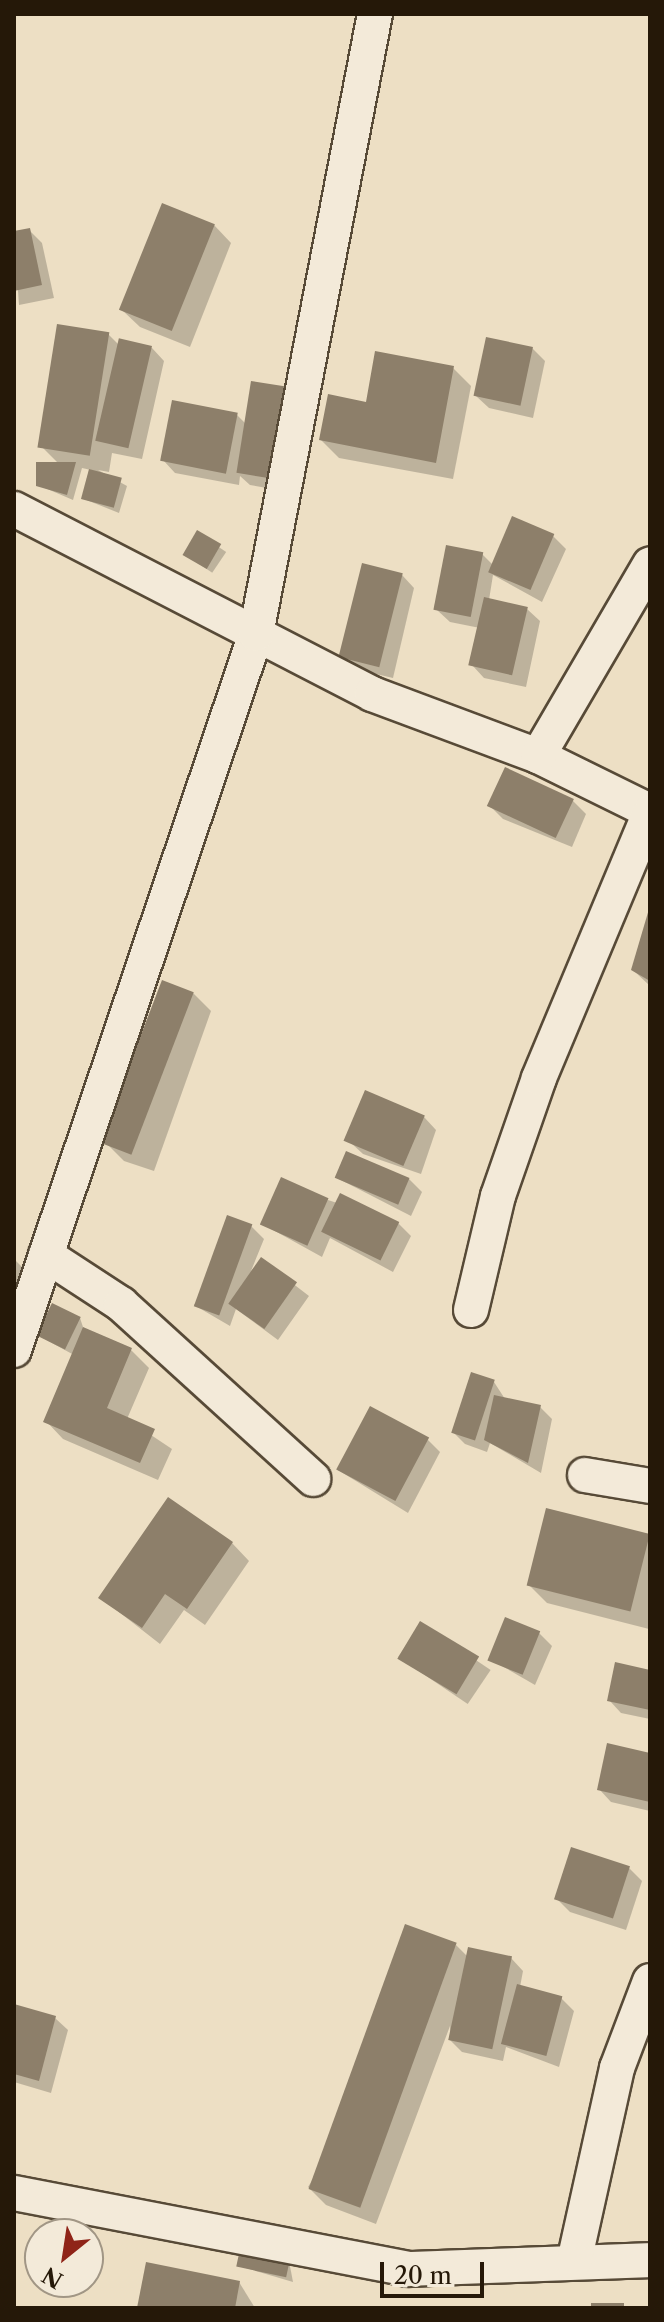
<!DOCTYPE html>
<html>
<head>
<meta charset="utf-8">
<style>
	body { margin:0 }
	#map { position:relative; width:664px; height:2322px; overflow:hidden; background:#eddfc4; font-family:"Libre Caslon Text",serif }
	div>[style] { position:absolute }
	.shadow>* { inset:0; background:#0003; transform-origin:0 0 }
	.building>* { inset:0; background:#8d7f6a; transform-origin:0 0 }
	.roads { filter:drop-shadow(2px 0 #574a37) drop-shadow(-2px 0 #574a37) drop-shadow(0 2px #574a37) drop-shadow(0 -2px #574a37) }
	.minor>* { height:34px; margin:-17px; padding:0 17px; transform-origin:17px; border-radius:17px; background:#f3ead9 }
	span { translate:-50% -50%; white-space:nowrap; text-align:center; line-height:1.15; -webkit-text-stroke:7px #f3ead9; paint-order:stroke }
	.frame { position:absolute; inset:0; border:16px solid #251808; pointer-events:none }
	.north { position:absolute; left:24px; top:2218px; width:80px; height:80px; box-sizing:border-box; background:#f3ead9; border:2px solid #a19685; border-radius:50%; rotate:210deg; font-size:22px; font-weight:700; line-height:32px; text-align:center; color:#251808 }
	.north::after { content:''; display:block; margin:auto; width:28px; height:36px; background:#8f2418; clip-path:polygon(50% 0,100% 100%,50% 72%,0 100%) }
	.scale { position:absolute; left:380px; top:2262px; width:104px; height:36px; box-sizing:border-box; border:4px solid #251808; border-top:0; padding-left:10px; font-size:24px; line-height:28px; white-space:nowrap; color:#251808; -webkit-text-stroke:6px #f3ead9; paint-order:stroke }
</style>
</head>
<body>
<div id="map">
	<div class="shadow">
		<i style="clip-path:polygon(214px 225px,231px 243px,190px 347px,140px 327px,122px 310px)"></i>
		<i style="clip-path:polygon(29px 230px,42px 243px,54px 298px,19px 305px,14px 233px)"></i>
		<i style="clip-path:polygon(108px 334px,125px 351px,152px 348px,164px 361px,142px 459px,112px 453px,109px 472px,98px 470px,127px 486px,119px 513px,84px 499px,91px 470px,82px 468px,73px 500px,38px 485px,59px 464px,42px 447px)"></i>
		<i style="clip-path:polygon(532px 348px,545px 361px,533px 418px,489px 408px,476px 396px)"></i>
		<i style="clip-path:polygon(453px 368px,471px 386px,453px 479px,339px 458px,321px 440px,367px 404px)"></i>
		<i style="clip-path:polygon(237px 415px,246px 424px,284px 491px,250px 485px,240px 476px,239px 485px,175px 473px,163px 460px)"></i>
		<i style="left:198px;top:533px;width:34px;height:25px;rotate:34deg"></i>
		<i style="clip-path:polygon(553px 536px,566px 549px,542px 602px,493px 575px,489px 600px,527px 609px,540px 621px,526px 687px,484px 678px,472px 665px,480px 628px,450px 622px,437px 610px,482px 554px,493px 565px)"></i>
		<i style="clip-path:polygon(402px 575px,414px 588px,393px 678px,355px 669px,342px 656px)"></i>
		<i style="clip-path:polygon(573px 801px,586px 814px,572px 847px,503px 819px,491px 807px)"></i>
		<i style="clip-path:polygon(650px 914px,650px 986px,633px 970px)"></i>
		<i style="clip-path:polygon(193px 993px,211px 1011px,154px 1171px,124px 1161px,106px 1143px)"></i>
		<i style="clip-path:polygon(424px 1117px,436px 1130px,421px 1174px,363px 1154px,350px 1142px)"></i>
		<i style="clip-path:polygon(337px 1178px,409px 1179px,422px 1192px,411px 1216px)"></i>
		<i style="clip-path:polygon(328px 1200px,398px 1223px,411px 1236px,393px 1272px,330px 1238px,322px 1257px,264px 1225px)"></i>
		<i style="clip-path:polygon(251px 1226px,264px 1239px,251px 1271px,261px 1259px,309px 1296px,278px 1340px,236px 1309px,230px 1326px,194px 1305px)"></i>
		<i style="clip-path:polygon(14px 1259px,25px 1270px,14px 1306px)"></i>
		<i style="clip-path:polygon(80px 1318px,84px 1330px,131px 1350px,149px 1368px,127px 1419px,172px 1449px,158px 1480px,63px 1439px,46px 1421px,74px 1355px,39px 1336px)"></i>
		<i style="clip-path:polygon(473px 1374px,494px 1382px,505px 1399px,540px 1407px,552px 1419px,541px 1473px,490px 1443px,487px 1452px,465px 1444px,453px 1432px)"></i>
		<i style="clip-path:polygon(428px 1440px,440px 1452px,408px 1513px,338px 1470px)"></i>
		<i style="clip-path:polygon(547px 1511px,650px 1537px,649px 1629px,547px 1603px,529px 1585px)"></i>
		<i style="clip-path:polygon(232px 1543px,249px 1561px,205px 1625px,184px 1610px,160px 1644px,101px 1598px)"></i>
		<i style="left:421px;top:1623px;width:84px;height:41px;rotate:34deg"></i>
		<i style="clip-path:polygon(539px 1633px,552px 1646px,535px 1685px,490px 1659px)"></i>
		<i style="clip-path:polygon(650px 1672px,650px 1719px,621px 1713px,609px 1700px)"></i>
		<i style="clip-path:polygon(650px 1755px,650px 1811px,611px 1802px,599px 1789px)"></i>
		<i style="clip-path:polygon(573px 1850px,629px 1868px,642px 1881px,626px 1930px,570px 1912px,557px 1899px)"></i>
		<i style="clip-path:polygon(456px 1945px,468px 1957px,511px 1958px,523px 1971px,520px 1987px,561px 1998px,574px 2011px,559px 2067px,506px 2047px,503px 2061px,462px 2052px,450px 2040px,450px 2026px,376px 2224px,326px 2205px,308px 2187px)"></i>
		<i style="clip-path:polygon(14px 2006px,55px 2018px,68px 2030px,51px 2093px,14px 2082px)"></i>
		<i style="clip-path:polygon(289px 2261px,293px 2282px,239px 2266px)"></i>
		<i style="clip-path:polygon(239px 2282px,255px 2308px,139px 2308px)"></i>
	</div>
	<div class="building">
		<i style="left:162px;top:203px;width:57px;height:115px;rotate:22deg"></i>
		<i style="clip-path:polygon(30px 228px,42px 285px,14px 291px,14px 231px)"></i>
		<i style="left:57px;top:324px;width:53px;height:125px;rotate:9deg"></i>
		<i style="left:486px;top:337px;width:48px;height:60px;rotate:12deg"></i>
		<i style="left:152px;top:346px;width:105px;height:34px;rotate:103deg"></i>
		<i style="clip-path:polygon(375px 351px,454px 366px,436px 463px,319px 440px,328px 394px,366px 402px)"></i>
		<i style="left:251px;top:381px;width:37px;height:93px;rotate:9deg"></i>
		<i style="left:172px;top:400px;width:67px;height:62px;rotate:11deg"></i>
		<i style="clip-path:polygon(36px 462px,76px 462px,67px 495px,36px 486px)"></i>
		<i style="left:89px;top:469px;width:34px;height:31px;rotate:15deg"></i>
		<i style="left:512px;top:516px;width:46px;height:61px;rotate:23deg"></i>
		<i style="left:197px;top:530px;width:28px;height:29px;rotate:30deg"></i>
		<i style="left:446px;top:545px;width:38px;height:66px;rotate:11deg"></i>
		<i style="left:362px;top:563px;width:42px;height:97px;rotate:14deg"></i>
		<i style="left:484px;top:597px;width:45px;height:70px;rotate:13deg"></i>
		<i style="left:505px;top:767px;width:76px;height:43px;rotate:25deg"></i>
		<i style="clip-path:polygon(649px 909px,650px 909px,650px 981px,631px 970px)"></i>
		<i style="left:162px;top:980px;width:34px;height:174px;rotate:21deg"></i>
		<i style="left:365px;top:1090px;width:65px;height:55px;rotate:23deg"></i>
		<i style="left:346px;top:1151px;width:69px;height:29px;rotate:23deg"></i>
		<i style="left:281px;top:1177px;width:52px;height:52px;rotate:24deg"></i>
		<i style="left:340px;top:1193px;width:66px;height:43px;rotate:26deg"></i>
		<i style="left:227px;top:1215px;width:27px;height:97px;rotate:20deg"></i>
		<i style="left:261px;top:1257px;width:44px;height:57px;rotate:35deg"></i>
		<i style="left:52px;top:1303px;width:32px;height:36px;rotate:26deg"></i>
		<i style="clip-path:polygon(83px 1327px,132px 1348px,107px 1408px,155px 1429px,140px 1463px,43px 1422px)"></i>
		<i style="left:471px;top:1372px;width:25px;height:64px;rotate:18deg"></i>
		<i style="clip-path:polygon(494px 1395px,541px 1405px,528px 1463px,484px 1440px)"></i>
		<i style="left:370px;top:1406px;width:67px;height:72px;rotate:28deg"></i>
		<i style="clip-path:polygon(168px 1497px,233px 1542px,187px 1609px,165px 1594px,142px 1628px,98px 1598px)"></i>
		<i style="left:546px;top:1508px;width:107px;height:80px;rotate:14deg"></i>
		<i style="left:505px;top:1617px;width:38px;height:47px;rotate:22deg"></i>
		<i style="left:420px;top:1621px;width:69px;height:44px;rotate:31deg"></i>
		<i style="clip-path:polygon(615px 1662px,650px 1670px,650px 1710px,607px 1701px)"></i>
		<i style="clip-path:polygon(607px 1743px,650px 1753px,650px 1802px,597px 1790px)"></i>
		<i style="left:571px;top:1847px;width:62px;height:55px;rotate:18deg"></i>
		<i style="left:405px;top:1924px;width:55px;height:282px;rotate:20deg"></i>
		<i style="left:468px;top:1947px;width:45px;height:95px;rotate:12deg"></i>
		<i style="left:517px;top:1984px;width:47px;height:62px;rotate:15deg"></i>
		<i style="clip-path:polygon(14px 2004px,56px 2016px,39px 2081px,14px 2074px)"></i>
		<i style="left:240px;top:2249px;width:51px;height:18px;rotate:12deg"></i>
		<i style="clip-path:polygon(146px 2262px,240px 2281px,235px 2308px,137px 2308px)"></i>
		<i style="left:591px;top:2303px;width:33px;height:5px"></i>
	</div>
	<div class="roads">
		<div class="minor">
			<i style="left:14px;top:509px;width:403px;rotate:27.3deg"></i>
			<i style="left:372px;top:694px;width:177px;rotate:20.5deg"></i>
			<i style="left:538px;top:756px;width:125px;rotate:26.2deg"></i>
			<i style="left:538px;top:756px;width:222px;rotate:-59.7deg"></i>
			<i style="left:46px;top:1255px;width:90px;rotate:33.2deg"></i>
			<i style="left:121px;top:1304px;width:260px;rotate:42.3deg"></i>
			<i style="left:471px;top:1310px;width:117px;rotate:-76.7deg"></i>
			<i style="left:498px;top:1196px;width:125px;rotate:-70.8deg"></i>
			<i style="left:539px;top:1078px;width:288px;rotate:-67.3deg"></i>
			<i style="left:14px;top:1350px;width:756px;rotate:-71.33deg"></i>
			<i style="left:256px;top:634px;width:631px;rotate:-79.14deg"></i>
			<i style="left:585px;top:1475px;width:66px;rotate:9.6deg"></i>
			<i style="left:14px;top:2193px;width:401px;rotate:10.9deg"></i>
			<i style="left:408px;top:2269px;width:242px;rotate:-2.1deg"></i>
			<i style="left:574px;top:2262px;width:199px;rotate:-77.5deg"></i>
			<i style="left:617px;top:2068px;width:93px;rotate:-69.2deg"></i>
		</div>
	</div>
	<div class="frame"></div>
	<div class="north">N</div>
	<div class="scale">20 m</div>
</div>
</body>
</html>
